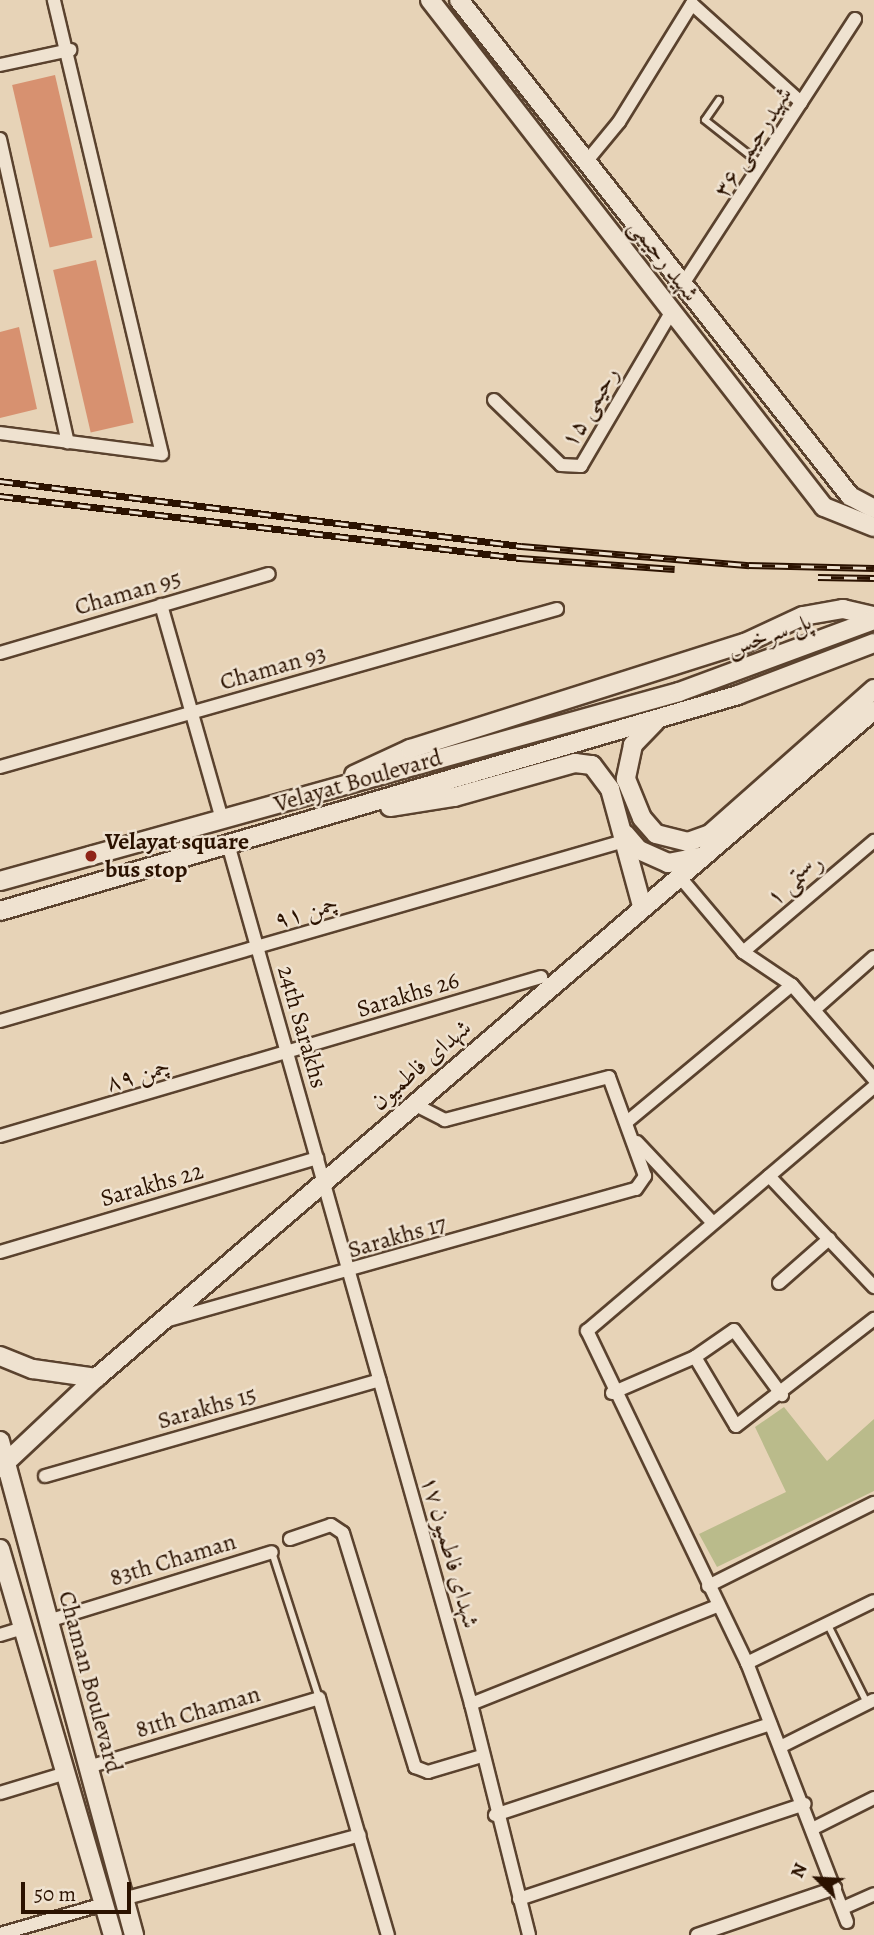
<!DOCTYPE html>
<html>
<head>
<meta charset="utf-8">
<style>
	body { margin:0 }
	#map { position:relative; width:874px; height:1935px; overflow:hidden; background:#e7d3b7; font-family:Alegreya,Amiri,serif }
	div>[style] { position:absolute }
	.green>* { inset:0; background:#babb8b }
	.building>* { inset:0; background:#d79170; transform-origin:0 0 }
	.roads { filter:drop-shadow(2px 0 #5a422e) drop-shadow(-2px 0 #5a422e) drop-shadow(0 2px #5a422e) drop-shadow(0 -2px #5a422e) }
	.lane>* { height:6px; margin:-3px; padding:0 3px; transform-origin:3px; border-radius:3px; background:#efe2d0 }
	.street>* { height:12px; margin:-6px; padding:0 6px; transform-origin:6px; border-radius:6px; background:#efe2d0 }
	.secondary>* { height:18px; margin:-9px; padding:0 9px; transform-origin:9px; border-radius:9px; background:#efe2d0 }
	.rail>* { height:7px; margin-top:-3.5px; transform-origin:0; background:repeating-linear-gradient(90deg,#efe2d0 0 13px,#2b1200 0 26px); box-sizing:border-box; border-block:2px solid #2b1200 }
	.dots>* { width:19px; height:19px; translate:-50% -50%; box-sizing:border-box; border:4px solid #efe2d0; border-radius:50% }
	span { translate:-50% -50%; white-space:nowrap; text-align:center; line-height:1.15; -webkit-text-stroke:5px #efe2d0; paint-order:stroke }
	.street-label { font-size:24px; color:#2b1200 }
	.poi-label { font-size:24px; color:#2b1200; font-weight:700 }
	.left { translate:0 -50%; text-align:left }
	.north { position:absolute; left:783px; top:1844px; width:70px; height:70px; -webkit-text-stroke:5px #efe2d0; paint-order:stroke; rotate:294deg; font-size:19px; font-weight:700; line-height:28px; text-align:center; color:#2b1200 }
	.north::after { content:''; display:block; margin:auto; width:24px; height:32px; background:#2b1200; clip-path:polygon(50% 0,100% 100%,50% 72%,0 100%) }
	.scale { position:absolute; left:21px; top:1882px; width:110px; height:32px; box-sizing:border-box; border:4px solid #2b1200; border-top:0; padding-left:9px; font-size:21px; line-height:24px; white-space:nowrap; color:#2b1200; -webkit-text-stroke:5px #efe2d0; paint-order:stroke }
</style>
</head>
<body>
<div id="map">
	<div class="green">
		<i style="clip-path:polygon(784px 1407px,827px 1461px,874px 1419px,874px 1491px,717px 1567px,699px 1534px,786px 1492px,755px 1427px)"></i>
	</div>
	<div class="building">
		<i style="left:55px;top:75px;width:167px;height:44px;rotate:77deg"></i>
		<i style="left:96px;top:260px;width:167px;height:44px;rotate:77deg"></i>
		<i style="clip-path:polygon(19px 327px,37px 409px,0 418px,0 332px)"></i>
	</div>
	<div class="roads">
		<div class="lane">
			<i style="left:719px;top:100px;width:24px;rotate:125deg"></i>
			<i style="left:705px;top:120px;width:71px;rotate:38.2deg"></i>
			<i style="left:272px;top:1552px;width:153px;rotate:72.2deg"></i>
			<i style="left:828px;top:1625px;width:87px;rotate:63.4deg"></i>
		</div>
		<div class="street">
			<i style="left:0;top:65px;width:72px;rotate:-12.1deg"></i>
			<i style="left:0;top:139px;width:311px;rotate:77.4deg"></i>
			<i style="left:586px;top:162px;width:52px;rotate:-50.5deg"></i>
			<i style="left:619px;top:122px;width:139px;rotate:-58.3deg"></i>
			<i style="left:692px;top:4px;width:147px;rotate:42deg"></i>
			<i style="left:683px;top:284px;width:316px;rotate:-57deg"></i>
			<i style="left:494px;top:400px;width:93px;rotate:44.1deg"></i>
			<i style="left:561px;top:465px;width:20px;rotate:3deg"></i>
			<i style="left:581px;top:466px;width:180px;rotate:-59.6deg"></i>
			<i style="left:0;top:433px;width:163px;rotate:7.4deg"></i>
			<i style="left:162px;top:454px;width:467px;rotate:-103.4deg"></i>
			<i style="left:161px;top:605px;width:223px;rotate:74.1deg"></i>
			<i style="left:0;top:653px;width:280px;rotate:-16.4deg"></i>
			<i style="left:0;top:767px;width:579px;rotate:-15.84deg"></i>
			<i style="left:228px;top:844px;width:894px;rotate:74.22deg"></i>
			<i style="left:471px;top:1704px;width:238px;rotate:75.9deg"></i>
			<i style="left:679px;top:876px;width:99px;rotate:49.9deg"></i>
			<i style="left:743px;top:952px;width:59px;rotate:34deg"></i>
			<i style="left:792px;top:985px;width:125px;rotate:48.9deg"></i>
			<i style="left:743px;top:952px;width:172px;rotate:-40.3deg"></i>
			<i style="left:814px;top:1010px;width:80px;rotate:-41.5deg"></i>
			<i style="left:0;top:1021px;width:649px;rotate:-16.09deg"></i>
			<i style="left:628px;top:1121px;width:213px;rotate:-39.7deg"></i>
			<i style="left:0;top:1136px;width:564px;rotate:-16.38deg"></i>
			<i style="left:637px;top:1142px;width:111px;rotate:46.8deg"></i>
			<i style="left:769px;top:1176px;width:153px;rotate:46.6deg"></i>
			<i style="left:0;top:1252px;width:331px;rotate:-16.5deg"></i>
			<i style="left:779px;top:1283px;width:67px;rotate:-41.3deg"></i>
			<i style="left:165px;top:1321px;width:489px;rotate:-15.7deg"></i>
			<i style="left:636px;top:1189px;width:16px;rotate:-55deg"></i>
			<i style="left:645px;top:1176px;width:105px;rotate:-110deg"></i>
			<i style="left:609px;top:1077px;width:170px;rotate:165.3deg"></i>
			<i style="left:445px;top:1120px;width:36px;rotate:-153deg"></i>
			<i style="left:695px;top:1357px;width:80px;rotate:59.3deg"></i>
			<i style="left:736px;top:1426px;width:175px;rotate:-37.8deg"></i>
			<i style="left:612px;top:1393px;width:90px;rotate:-23.4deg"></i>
			<i style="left:695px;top:1357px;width:47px;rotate:-34.7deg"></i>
			<i style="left:734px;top:1330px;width:81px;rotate:53.6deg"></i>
			<i style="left:45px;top:1476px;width:348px;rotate:-16deg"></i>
			<i style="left:290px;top:1539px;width:43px;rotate:-18.9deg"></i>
			<i style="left:331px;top:1525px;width:14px;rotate:34deg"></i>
			<i style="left:343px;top:1533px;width:245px;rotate:72.9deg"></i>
			<i style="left:415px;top:1767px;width:14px;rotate:21deg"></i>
			<i style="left:428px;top:1772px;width:56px;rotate:-16.5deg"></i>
			<i style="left:708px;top:1586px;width:186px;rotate:-26.6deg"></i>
			<i style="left:48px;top:1621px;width:234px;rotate:-17.1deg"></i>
			<i style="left:0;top:1635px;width:24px;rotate:-17deg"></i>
			<i style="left:747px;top:1663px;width:141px;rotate:-26deg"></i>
			<i style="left:471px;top:1704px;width:265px;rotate:-21.7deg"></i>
			<i style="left:780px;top:1747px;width:105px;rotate:-26.6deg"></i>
			<i style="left:88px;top:1767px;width:241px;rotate:-16.6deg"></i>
			<i style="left:319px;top:1698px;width:247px;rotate:73.8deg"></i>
			<i style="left:0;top:1793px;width:69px;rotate:-16.9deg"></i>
			<i style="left:495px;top:1815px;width:290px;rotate:-18.3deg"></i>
			<i style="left:814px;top:1828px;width:67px;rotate:-26.6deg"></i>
			<i style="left:123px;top:1899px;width:245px;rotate:-15.1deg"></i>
			<i style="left:519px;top:1899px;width:301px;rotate:-18.4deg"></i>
			<i style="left:843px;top:1908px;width:34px;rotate:-24deg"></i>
			<i style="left:847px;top:1922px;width:278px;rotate:-111.1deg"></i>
			<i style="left:747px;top:1663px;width:369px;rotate:-115.7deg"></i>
			<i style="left:587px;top:1331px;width:377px;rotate:-40.4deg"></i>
			<i style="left:0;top:1934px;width:108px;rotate:-16.1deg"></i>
			<i style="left:697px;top:1935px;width:146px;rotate:-18.8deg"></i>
		</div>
		<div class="secondary">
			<i style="left:430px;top:0;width:642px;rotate:52.15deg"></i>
			<i style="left:824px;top:507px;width:54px;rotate:21.8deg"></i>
			<i style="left:459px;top:0;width:632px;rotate:51.75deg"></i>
			<i style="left:850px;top:496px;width:27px;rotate:28deg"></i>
			<i style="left:655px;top:722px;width:32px;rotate:134deg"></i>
			<i style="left:633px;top:745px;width:35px;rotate:102deg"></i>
			<i style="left:626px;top:779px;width:42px;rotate:67.7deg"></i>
			<i style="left:642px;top:818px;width:21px;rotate:49deg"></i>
			<i style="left:656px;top:834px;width:33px;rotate:14deg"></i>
			<i style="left:688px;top:842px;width:23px;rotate:-20deg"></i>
			<i style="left:710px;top:834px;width:219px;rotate:-41.5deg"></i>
			<i style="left:354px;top:775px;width:62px;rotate:-24.9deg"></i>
			<i style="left:410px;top:749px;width:351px;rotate:-17.6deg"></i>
			<i style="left:745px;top:643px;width:64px;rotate:-25deg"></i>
			<i style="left:803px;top:616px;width:41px;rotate:-9.9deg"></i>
			<i style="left:843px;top:609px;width:32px;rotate:13deg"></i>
			<i style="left:390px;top:807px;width:65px;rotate:-8.9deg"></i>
			<i style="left:454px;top:797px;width:126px;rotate:-15.7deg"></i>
			<i style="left:575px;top:763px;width:17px;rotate:7deg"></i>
			<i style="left:592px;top:765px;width:30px;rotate:53deg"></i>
			<i style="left:610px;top:789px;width:121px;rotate:74.7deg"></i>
			<i style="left:625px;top:834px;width:21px;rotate:49deg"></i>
			<i style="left:639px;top:850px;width:32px;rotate:24deg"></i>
			<i style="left:668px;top:863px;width:31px;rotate:-11deg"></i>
			<i style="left:0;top:881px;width:705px;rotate:-15.55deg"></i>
			<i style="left:679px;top:692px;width:208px;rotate:-20.3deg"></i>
			<i style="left:0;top:911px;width:769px;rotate:-16.31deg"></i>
			<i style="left:738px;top:695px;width:146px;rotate:-20.9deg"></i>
			<i style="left:0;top:1356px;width:35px;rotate:22deg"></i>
			<i style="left:33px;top:1369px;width:64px;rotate:8.1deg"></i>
			<i style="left:0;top:1441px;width:512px;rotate:74.82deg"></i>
			<i style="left:0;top:1468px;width:132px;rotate:-43.2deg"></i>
			<i style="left:96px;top:1378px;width:1025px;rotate:-40.65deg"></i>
			<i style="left:0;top:1549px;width:402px;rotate:73.7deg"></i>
		</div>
	</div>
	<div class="rail">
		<i style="left:0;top:481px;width:525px;rotate:7.11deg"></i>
		<i style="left:521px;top:546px;width:229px;rotate:4.8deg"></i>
		<i style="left:749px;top:565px;width:125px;rotate:1.4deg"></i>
		<i style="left:0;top:496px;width:524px;rotate:6.8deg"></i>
		<i style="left:520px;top:558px;width:155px;rotate:4.1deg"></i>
		<i style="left:818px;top:577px;width:56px;rotate:1deg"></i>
	</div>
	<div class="dots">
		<i style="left:91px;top:856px;background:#8f2418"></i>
	</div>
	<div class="street-label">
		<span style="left:753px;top:142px;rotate:-58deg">شهیدرحیمی ۳۶</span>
		<span style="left:664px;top:260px;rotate:52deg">شهید رحیمی</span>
		<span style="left:590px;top:407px;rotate:-59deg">رحیمی ۱۵</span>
		<span style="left:128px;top:593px;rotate:-16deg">Chaman 95</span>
		<span style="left:769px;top:635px;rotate:-19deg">پل سرخس</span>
		<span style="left:273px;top:668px;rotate:-16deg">Chaman 93</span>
		<span style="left:358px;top:781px;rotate:-16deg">Velayat Boulevard</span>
		<span style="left:795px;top:880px;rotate:-40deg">رستمی ۱</span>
		<span style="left:306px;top:912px;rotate:-16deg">چمن ۹۱</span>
		<span style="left:408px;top:995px;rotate:-17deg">Sarakhs 26</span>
		<span style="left:302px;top:1027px;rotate:74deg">24th Sarakhs</span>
		<span style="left:421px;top:1065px;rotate:-41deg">شهدای فاطمیون</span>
		<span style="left:138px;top:1075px;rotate:-16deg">چمن ۸۹</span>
		<span style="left:152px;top:1185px;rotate:-16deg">Sarakhs 22</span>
		<span style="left:397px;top:1237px;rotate:-16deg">Sarakhs 17</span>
		<span style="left:207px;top:1408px;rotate:-16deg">Sarakhs 15</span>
		<span style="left:450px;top:1552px;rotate:74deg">شهدای فاطمیون ۱۷</span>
		<span style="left:173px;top:1560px;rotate:-17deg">83th Chaman</span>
		<span style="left:90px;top:1682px;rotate:75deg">Chaman Boulevard</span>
		<span style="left:198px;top:1712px;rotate:-17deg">81th Chaman</span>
	</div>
	<div class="poi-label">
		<span class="left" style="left:105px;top:856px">Velayat square<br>bus stop</span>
	</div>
	<div class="north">N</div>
	<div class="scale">50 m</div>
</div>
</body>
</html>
